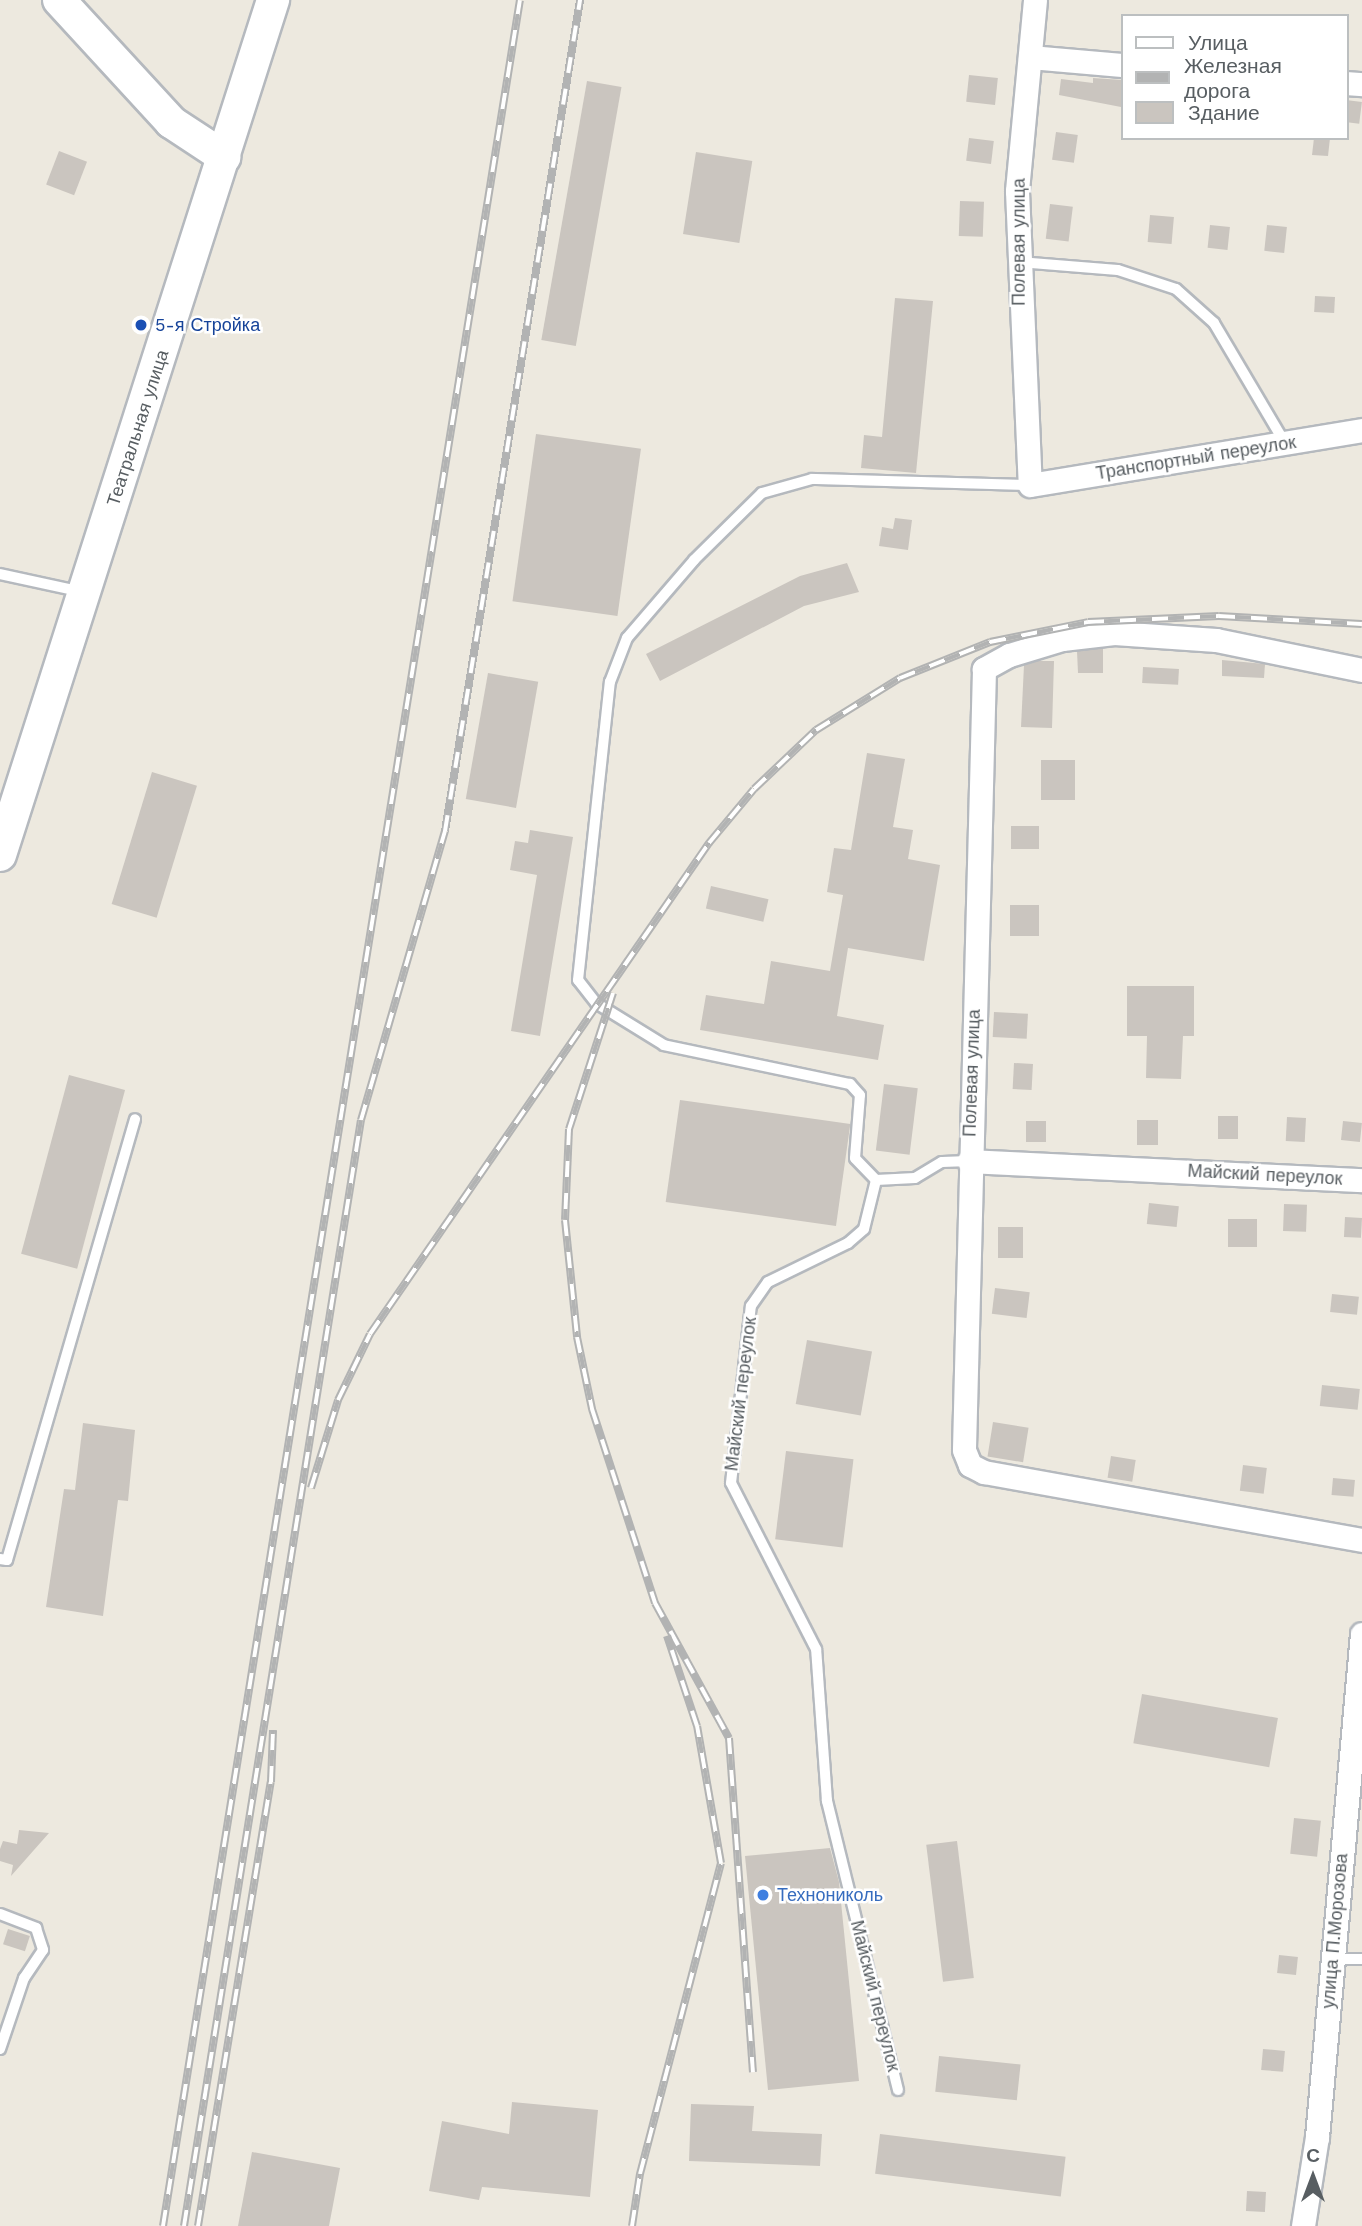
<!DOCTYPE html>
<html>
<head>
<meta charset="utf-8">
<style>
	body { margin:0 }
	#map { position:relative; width:1362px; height:2226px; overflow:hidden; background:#ede9df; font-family:"Work Sans",sans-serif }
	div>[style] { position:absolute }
	.building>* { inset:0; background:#cac5bf; transform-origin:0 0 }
	.roads { filter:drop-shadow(2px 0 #b5b9be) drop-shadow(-2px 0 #b5b9be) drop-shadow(0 2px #b5b9be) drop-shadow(0 -2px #b5b9be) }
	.lane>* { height:10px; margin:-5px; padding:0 5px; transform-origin:5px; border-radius:5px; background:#fff }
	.street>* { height:23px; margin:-11.5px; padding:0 11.5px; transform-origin:11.5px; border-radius:11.5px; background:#fff }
	.secondary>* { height:32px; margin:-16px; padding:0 16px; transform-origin:16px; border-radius:16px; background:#fff }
	.rail>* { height:8px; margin-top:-4px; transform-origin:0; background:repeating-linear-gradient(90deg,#fff 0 16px,#b2b3b3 0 32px); box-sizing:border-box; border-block:2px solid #b2b3b3 }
	.dots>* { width:19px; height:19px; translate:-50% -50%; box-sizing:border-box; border:4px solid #fff; border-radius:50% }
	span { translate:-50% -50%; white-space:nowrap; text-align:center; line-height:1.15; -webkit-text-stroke:5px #fff; paint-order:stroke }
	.street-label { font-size:18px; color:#585e62 }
	.transit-label { font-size:18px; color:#164399 }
	.left { translate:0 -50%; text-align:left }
	.shop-label { font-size:18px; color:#366cbe }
	.legend { position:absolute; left:1121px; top:14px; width:228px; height:126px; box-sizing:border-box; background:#fff; border:2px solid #bcbfc0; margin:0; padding:9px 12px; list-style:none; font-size:21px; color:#585e62 }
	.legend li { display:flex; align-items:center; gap:14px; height:35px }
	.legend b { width:35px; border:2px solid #bcbfc0 }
	.north { position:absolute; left:1278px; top:2142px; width:70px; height:70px; -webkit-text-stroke:5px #fff; paint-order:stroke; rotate:0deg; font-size:19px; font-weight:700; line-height:28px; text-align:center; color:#585e62 }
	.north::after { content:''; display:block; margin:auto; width:24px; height:32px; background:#585e62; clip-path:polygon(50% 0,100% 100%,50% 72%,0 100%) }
</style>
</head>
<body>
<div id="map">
	<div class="building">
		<i style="left:969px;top:75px;width:29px;height:27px;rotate:6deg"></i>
		<i style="clip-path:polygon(1093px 78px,1122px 80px,1121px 107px,1059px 95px,1061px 79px,1093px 83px)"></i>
		<i style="left:587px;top:81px;width:35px;height:263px;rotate:10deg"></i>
		<i style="left:1346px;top:100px;width:16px;height:22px;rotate:7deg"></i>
		<i style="left:1056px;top:132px;width:22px;height:28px;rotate:8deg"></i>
		<i style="left:969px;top:138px;width:25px;height:23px;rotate:7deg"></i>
		<i style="clip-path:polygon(1314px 138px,1330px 138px,1328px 156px,1312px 155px)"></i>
		<i style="left:59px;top:151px;width:30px;height:36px;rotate:21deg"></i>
		<i style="left:696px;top:152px;width:57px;height:83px;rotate:9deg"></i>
		<i style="left:960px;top:201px;width:24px;height:35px;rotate:2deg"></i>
		<i style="left:1050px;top:204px;width:23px;height:35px;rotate:7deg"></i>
		<i style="left:1150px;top:215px;width:24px;height:27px;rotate:5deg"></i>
		<i style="left:1210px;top:225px;width:20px;height:23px;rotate:6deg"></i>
		<i style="left:1267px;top:225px;width:20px;height:26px;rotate:6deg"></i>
		<i style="left:1315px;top:296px;width:20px;height:16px;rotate:3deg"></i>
		<i style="clip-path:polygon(895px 298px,933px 301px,916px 473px,861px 468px,864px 435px,882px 437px)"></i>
		<i style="left:536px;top:434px;width:106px;height:169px;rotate:8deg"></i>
		<i style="clip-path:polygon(895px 518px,912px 520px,908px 550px,879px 546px,882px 527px,893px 529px)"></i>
		<i style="clip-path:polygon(847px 563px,859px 592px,804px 606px,660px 681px,646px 654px,800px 576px)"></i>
		<i style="clip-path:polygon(1103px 648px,1103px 673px,1078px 673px,1077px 651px)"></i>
		<i style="clip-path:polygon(1222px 660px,1265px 664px,1264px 678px,1222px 676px)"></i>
		<i style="clip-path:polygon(1036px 661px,1054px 661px,1052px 728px,1021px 727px,1024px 665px)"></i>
		<i style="left:1143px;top:667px;width:36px;height:16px;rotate:3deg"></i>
		<i style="left:488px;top:673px;width:51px;height:128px;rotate:10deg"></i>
		<i style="clip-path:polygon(867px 753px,905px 759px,893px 827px,913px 830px,908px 859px,940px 865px,924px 961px,848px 948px,837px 1016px,884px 1025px,878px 1060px,700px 1030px,706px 995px,764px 1004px,771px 961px,830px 971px,843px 895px,827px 892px,834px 848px,851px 850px)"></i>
		<i style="left:1041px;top:760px;width:34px;height:40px"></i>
		<i style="left:152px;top:772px;width:47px;height:138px;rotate:17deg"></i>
		<i style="left:1011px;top:826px;width:28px;height:23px"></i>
		<i style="clip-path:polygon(530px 830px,573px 837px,540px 1036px,511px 1031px,537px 875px,510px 870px,515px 841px,528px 843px)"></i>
		<i style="left:711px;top:886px;width:59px;height:23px;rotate:13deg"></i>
		<i style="left:1010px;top:905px;width:29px;height:31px"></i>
		<i style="clip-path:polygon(1127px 986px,1194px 986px,1194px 1036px,1183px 1036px,1181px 1079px,1146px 1078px,1147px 1036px,1127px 1036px)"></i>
		<i style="left:994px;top:1012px;width:34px;height:25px;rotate:3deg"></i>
		<i style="left:1014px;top:1063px;width:19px;height:26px;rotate:3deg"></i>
		<i style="left:69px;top:1075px;width:58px;height:185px;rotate:15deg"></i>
		<i style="left:884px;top:1084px;width:34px;height:67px;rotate:7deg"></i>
		<i style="left:680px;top:1100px;width:172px;height:103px;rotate:8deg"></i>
		<i style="left:1218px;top:1116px;width:20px;height:23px"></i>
		<i style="left:1287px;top:1117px;width:19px;height:24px;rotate:3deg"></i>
		<i style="left:1137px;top:1120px;width:21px;height:25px"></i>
		<i style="left:1026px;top:1121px;width:20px;height:21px"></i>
		<i style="left:1343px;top:1121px;width:19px;height:19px;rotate:6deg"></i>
		<i style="left:1149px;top:1203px;width:30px;height:21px;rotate:6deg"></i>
		<i style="left:1284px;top:1204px;width:23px;height:27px;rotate:2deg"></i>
		<i style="left:1345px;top:1217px;width:17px;height:20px;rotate:3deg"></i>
		<i style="left:1228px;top:1219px;width:29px;height:28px"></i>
		<i style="left:998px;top:1227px;width:25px;height:31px"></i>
		<i style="left:995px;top:1288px;width:35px;height:26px;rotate:7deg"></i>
		<i style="left:1332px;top:1294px;width:27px;height:18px;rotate:6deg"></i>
		<i style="left:807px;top:1340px;width:66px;height:65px;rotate:10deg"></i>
		<i style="left:1322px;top:1385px;width:38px;height:21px;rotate:6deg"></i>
		<i style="left:993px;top:1422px;width:36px;height:35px;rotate:9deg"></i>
		<i style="clip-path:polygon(83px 1423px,135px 1430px,128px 1501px,118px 1500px,103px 1616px,46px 1607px,64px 1489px,75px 1490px)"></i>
		<i style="left:786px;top:1451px;width:68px;height:89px;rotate:7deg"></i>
		<i style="left:1111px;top:1456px;width:25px;height:22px;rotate:9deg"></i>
		<i style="left:1243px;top:1465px;width:24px;height:26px;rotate:7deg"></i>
		<i style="left:1333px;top:1478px;width:22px;height:17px;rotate:5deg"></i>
		<i style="left:1142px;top:1694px;width:138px;height:50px;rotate:10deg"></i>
		<i style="left:1294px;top:1818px;width:27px;height:36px;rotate:6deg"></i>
		<i style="clip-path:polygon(19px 1830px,49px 1833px,11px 1876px,13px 1865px,0 1861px,0 1849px,3px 1841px,17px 1844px)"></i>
		<i style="left:957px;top:1841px;width:138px;height:31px;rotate:83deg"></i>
		<i style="clip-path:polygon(830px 1848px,839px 1882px,859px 2081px,768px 2090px,745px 1856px)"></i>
		<i style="left:8px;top:1929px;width:23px;height:16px;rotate:18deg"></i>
		<i style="left:1279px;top:1955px;width:19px;height:18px;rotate:6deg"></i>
		<i style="left:1263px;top:2049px;width:22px;height:21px;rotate:5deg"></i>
		<i style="left:939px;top:2056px;width:82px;height:36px;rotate:6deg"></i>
		<i style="clip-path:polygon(512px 2102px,598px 2110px,590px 2197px,482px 2187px,479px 2200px,429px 2191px,442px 2121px,509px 2134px)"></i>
		<i style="clip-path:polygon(691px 2104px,754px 2106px,752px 2131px,822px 2134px,820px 2166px,689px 2161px)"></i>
		<i style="left:880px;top:2134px;width:187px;height:40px;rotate:7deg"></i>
		<i style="clip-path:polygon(252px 2152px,340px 2168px,329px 2226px,238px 2226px)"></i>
		<i style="left:1247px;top:2191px;width:19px;height:20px;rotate:3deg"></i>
	</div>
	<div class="roads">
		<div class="lane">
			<i style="left:1019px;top:262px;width:99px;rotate:4.6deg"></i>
			<i style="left:1118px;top:270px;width:61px;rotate:18.1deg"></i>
			<i style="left:1176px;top:289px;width:51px;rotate:41.8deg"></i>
			<i style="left:1214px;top:323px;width:139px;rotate:59.4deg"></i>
			<i style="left:0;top:574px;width:85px;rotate:12.2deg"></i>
			<i style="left:876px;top:1180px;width:30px;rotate:-134deg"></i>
			<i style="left:855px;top:1158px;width:63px;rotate:-85.5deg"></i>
			<i style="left:860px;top:1095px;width:15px;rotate:-132deg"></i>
			<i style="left:850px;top:1084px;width:190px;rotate:-168.2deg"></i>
			<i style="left:664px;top:1045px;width:80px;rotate:-148.3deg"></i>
			<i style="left:596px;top:1003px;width:29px;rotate:-128deg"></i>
			<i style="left:578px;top:980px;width:300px;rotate:-83.9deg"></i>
			<i style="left:610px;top:682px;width:47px;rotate:-68.9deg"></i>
			<i style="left:627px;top:638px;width:103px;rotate:-49.3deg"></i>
			<i style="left:694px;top:560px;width:95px;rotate:-44.6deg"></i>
			<i style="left:762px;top:493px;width:52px;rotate:-15.6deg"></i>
			<i style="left:812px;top:479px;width:218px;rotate:1.6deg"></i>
			<i style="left:0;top:1559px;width:7px;rotate:8deg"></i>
			<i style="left:7px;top:1560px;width:459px;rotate:-73.8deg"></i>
			<i style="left:0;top:1914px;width:39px;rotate:21deg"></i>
			<i style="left:36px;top:1928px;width:23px;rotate:72deg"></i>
			<i style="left:43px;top:1950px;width:34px;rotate:124deg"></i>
			<i style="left:24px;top:1978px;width:75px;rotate:108.7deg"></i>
			<i style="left:1333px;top:1959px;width:29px"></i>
			<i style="left:898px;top:2090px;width:298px;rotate:-103.8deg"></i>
			<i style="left:827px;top:1801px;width:152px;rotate:-94.1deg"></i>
			<i style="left:816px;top:1649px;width:186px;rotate:-117.1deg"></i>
			<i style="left:731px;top:1483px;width:178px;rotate:-83.6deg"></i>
			<i style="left:751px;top:1306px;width:29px;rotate:-55deg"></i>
			<i style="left:768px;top:1282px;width:89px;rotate:-26deg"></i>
			<i style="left:848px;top:1243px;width:21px;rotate:-41deg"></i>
			<i style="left:864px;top:1229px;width:50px;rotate:-76.2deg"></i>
			<i style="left:876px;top:1180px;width:39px;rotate:-3deg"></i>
			<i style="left:915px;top:1178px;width:31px;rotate:-31deg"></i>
			<i style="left:942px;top:1162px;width:27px;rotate:-2deg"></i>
		</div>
		<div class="street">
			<i style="left:1035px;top:0;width:192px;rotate:95.4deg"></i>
			<i style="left:1017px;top:191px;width:294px;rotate:87.5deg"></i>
			<i style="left:1030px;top:485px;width:337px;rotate:-9.4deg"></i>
			<i style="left:1030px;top:57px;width:92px;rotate:5deg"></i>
			<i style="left:1346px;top:83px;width:16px;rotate:4deg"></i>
			<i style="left:1362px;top:670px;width:149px;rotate:-168.4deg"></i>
			<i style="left:1216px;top:640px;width:102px;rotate:-176.1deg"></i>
			<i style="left:1114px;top:633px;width:52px;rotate:173.4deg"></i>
			<i style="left:1062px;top:639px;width:55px;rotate:163.2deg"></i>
			<i style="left:1009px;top:655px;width:29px;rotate:151deg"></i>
			<i style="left:984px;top:669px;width:781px;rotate:91.47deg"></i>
			<i style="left:964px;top:1450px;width:16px;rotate:68deg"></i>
			<i style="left:970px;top:1465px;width:16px;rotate:27deg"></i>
			<i style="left:984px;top:1472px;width:384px;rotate:10.2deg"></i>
			<i style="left:969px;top:1161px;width:393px;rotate:2.8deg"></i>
			<i style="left:1303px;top:2226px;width:90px;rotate:-81.1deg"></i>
			<i style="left:1317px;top:2137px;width:505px;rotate:-84.89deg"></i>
		</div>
		<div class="secondary">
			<i style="left:59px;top:0;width:166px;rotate:47.4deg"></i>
			<i style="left:171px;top:122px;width:64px;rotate:33.4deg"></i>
			<i style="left:0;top:855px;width:898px;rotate:-72.29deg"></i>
		</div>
	</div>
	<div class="rail">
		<i style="left:613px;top:993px;width:143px;rotate:107.9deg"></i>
		<i style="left:569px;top:1129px;width:91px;rotate:92.5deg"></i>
		<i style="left:565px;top:1220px;width:118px;rotate:84.1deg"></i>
		<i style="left:577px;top:1337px;width:74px;rotate:78.2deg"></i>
		<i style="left:592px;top:1409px;width:204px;rotate:72deg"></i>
		<i style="left:655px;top:1603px;width:154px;rotate:61.3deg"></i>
		<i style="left:729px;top:1738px;width:335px;rotate:85.9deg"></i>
		<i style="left:311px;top:1488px;width:92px;rotate:-72.9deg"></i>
		<i style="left:338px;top:1400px;width:73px;rotate:-64.1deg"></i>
		<i style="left:370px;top:1334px;width:597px;rotate:-55.38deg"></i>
		<i style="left:709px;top:843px;width:70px;rotate:-50.2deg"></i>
		<i style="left:754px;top:789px;width:86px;rotate:-43.6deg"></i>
		<i style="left:816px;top:730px;width:99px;rotate:-31.8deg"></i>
		<i style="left:900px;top:678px;width:97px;rotate:-21.8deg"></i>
		<i style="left:990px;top:642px;width:100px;rotate:-11.5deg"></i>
		<i style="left:1088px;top:622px;width:131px;rotate:-2.6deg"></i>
		<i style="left:1219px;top:616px;width:143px;rotate:3.2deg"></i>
		<i style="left:163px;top:2226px;width:2254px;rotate:-80.89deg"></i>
		<i style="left:184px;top:2226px;width:1120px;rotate:-80.91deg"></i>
		<i style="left:361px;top:1120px;width:301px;rotate:-73.8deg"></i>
		<i style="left:445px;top:831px;width:842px;rotate:-80.77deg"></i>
		<i style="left:198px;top:2226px;width:450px;rotate:-80.7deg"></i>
		<i style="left:271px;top:1782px;width:52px;rotate:-87.8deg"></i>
		<i style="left:632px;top:2226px;width:53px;rotate:-81.3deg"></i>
		<i style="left:640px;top:2174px;width:321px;rotate:-75.4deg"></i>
		<i style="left:721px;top:1863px;width:139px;rotate:-99.9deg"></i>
		<i style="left:697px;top:1726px;width:95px;rotate:-108.4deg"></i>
	</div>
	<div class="dots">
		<i style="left:141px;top:325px;background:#1a4fb4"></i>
		<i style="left:763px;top:1895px;background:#3f7fe0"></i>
	</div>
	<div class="street-label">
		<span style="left:1019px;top:242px;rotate:-90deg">Полевая улица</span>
		<span style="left:138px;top:428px;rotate:-72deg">Театральная улица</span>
		<span style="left:1196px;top:458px;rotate:-9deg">Транспортный переулок</span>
		<span style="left:972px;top:1073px;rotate:-88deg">Полевая улица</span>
		<span style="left:1265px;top:1175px;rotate:3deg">Майский переулок</span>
		<span style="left:741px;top:1394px;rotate:-83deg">Майский переулок</span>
		<span style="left:1335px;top:1931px;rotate:-85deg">улица П.Морозова</span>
		<span style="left:875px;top:1996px;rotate:76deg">Майский переулок</span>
	</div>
	<div class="transit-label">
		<span class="left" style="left:155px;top:325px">5-я Стройка</span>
	</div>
	<div class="shop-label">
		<span class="left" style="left:777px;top:1895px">Технониколь</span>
	</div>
	<ul class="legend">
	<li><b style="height:9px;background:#fff"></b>Улица</li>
	<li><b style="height:9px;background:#b2b3b3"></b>Железная дорога</li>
	<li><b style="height:19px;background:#cac5bf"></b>Здание</li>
	</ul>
	<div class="north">С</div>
</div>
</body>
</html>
